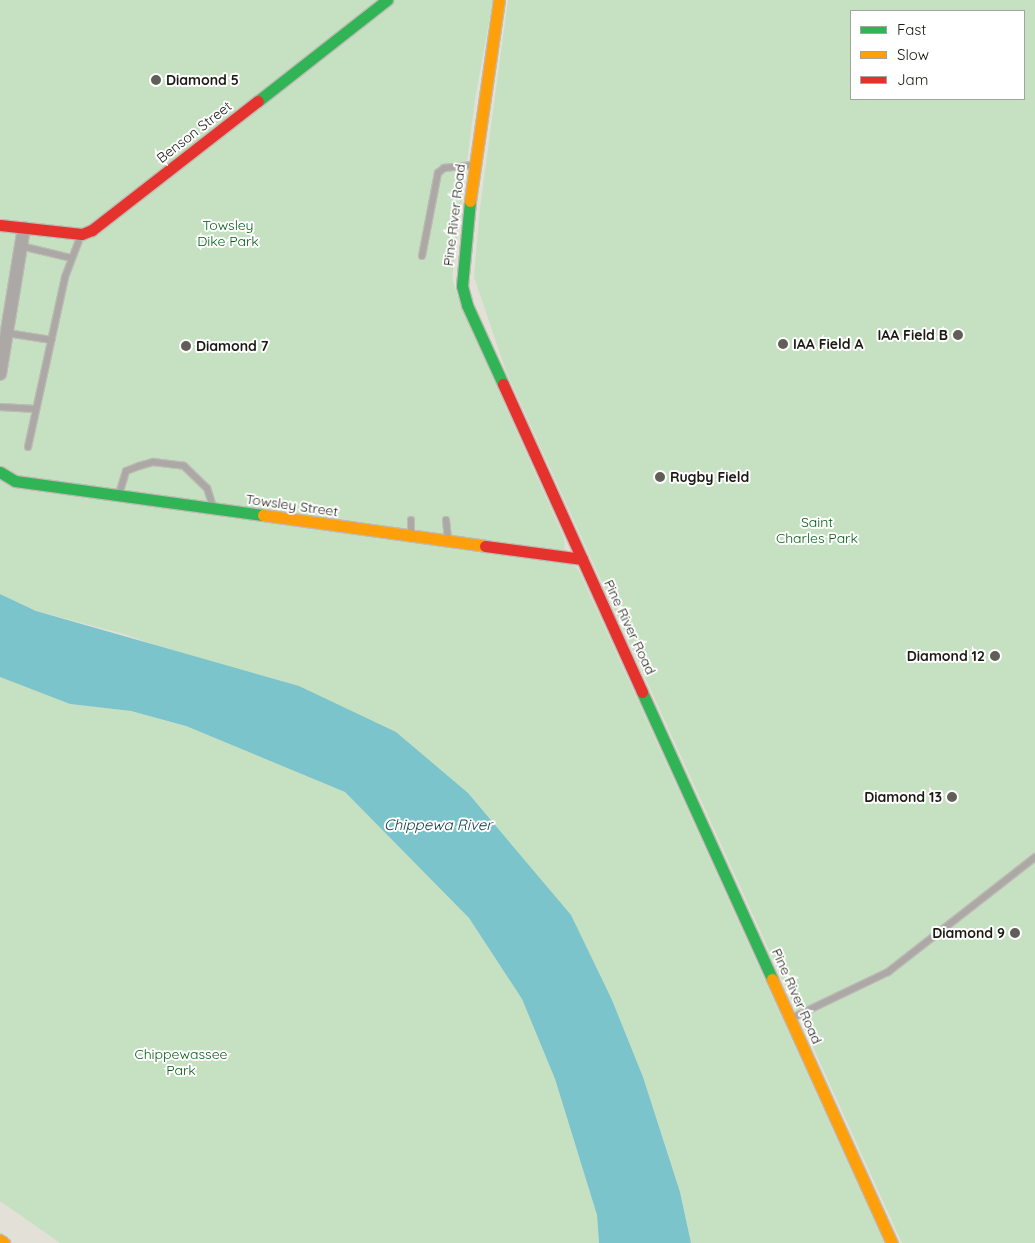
<!DOCTYPE html>
<html>
<head>
<meta charset="utf-8">
<style>
	body { margin:0 }
	#map { position:relative; width:1035px; height:1243px; overflow:hidden; background:#e2e0d7; font-family:Quicksand,sans-serif }
	div>[style] { position:absolute }
	.green>* { inset:0; background:#c6e1c1 }
	.water>* { inset:0; background:#7cc4cc }
	.roads { filter:drop-shadow(1px 0 #bdbbb4) drop-shadow(-1px 0 #bdbbb4) drop-shadow(0 1px #bdbbb4) drop-shadow(0 -1px #bdbbb4) }
	.lane>* { height:6px; margin:-3px; padding:0 3px; transform-origin:3px; border-radius:3px; background:#aba8a5 }
	.street>* { height:12px; margin:-6px; padding:0 6px; transform-origin:6px; border-radius:6px; background:#aba8a5 }
	.fast>* { height:11px; margin:-5.5px; padding:0 5.5px; transform-origin:5.5px; border-radius:5.5px; background:#30b455 }
	.slow>* { height:11px; margin:-5.5px; padding:0 5.5px; transform-origin:5.5px; border-radius:5.5px; background:#ff9f0a }
	.jam>* { height:11px; margin:-5.5px; padding:0 5.5px; transform-origin:5.5px; border-radius:5.5px; background:#e5322d }
	.dots>* { width:14px; height:14px; translate:-50% -50%; box-sizing:border-box; border:2px solid #fff; border-radius:50% }
	span { translate:-50% -50%; white-space:nowrap; text-align:center; line-height:1.15; -webkit-text-stroke:4px #fff; paint-order:stroke }
	.poi-label { font-size:14px; color:#1a1912; font-weight:700 }
	.left { translate:0 -50%; text-align:left }
	.right { translate:-100% -50%; text-align:right }
	.street-label { font-size:14px; color:#1a1912 }
	.park-label { font-size:14px; color:#065c15 }
	.water-label { font-size:15px; color:#0b3d43; font-style:italic }
	.legend { position:absolute; left:850px; top:10px; width:175px; height:90px; box-sizing:border-box; background:#fff; border:1px solid #a3a3a0; margin:0; padding:6px 9px; list-style:none; font-size:15px; color:#1a1912 }
	.legend li { display:flex; align-items:center; gap:10px; height:25px }
	.legend b { width:25px; border:1px solid #a3a3a0 }
</style>
</head>
<body>
<div id="map">
	<div class="green">
		<i style="clip-path:polygon(0 0,493px 0,475px 99px,452px 278px,461px 307px,564px 538px,565px 561px,573px 564px,579px 571px,884px 1243px,691px 1243px,680px 1192px,643px 1077px,612px 1000px,429px 761px,396px 732px,124px 634px,36px 611px,0 594px)"></i>
		<i style="clip-path:polygon(evenodd,508px 0,1035px 0,1035px 1243px,902px 1243px,506px 371px,474px 277px,480px 208px,508px 0,851px 11px,1024px 11px,1024px 99px,851px 99px,851px 11px)"></i>
		<i style="clip-path:polygon(0 677px,70px 704px,131px 711px,186px 726px,345px 792px,469px 918px,522px 999px,555px 1079px,597px 1215px,599px 1243px,60px 1243px,0 1201px)"></i>
	</div>
	<div class="water">
		<i style="clip-path:polygon(0 594px,36px 611px,299px 686px,396px 732px,468px 793px,571px 915px,612px 1000px,643px 1077px,680px 1192px,691px 1243px,599px 1243px,597px 1215px,555px 1079px,522px 999px,469px 918px,345px 792px,186px 726px,131px 711px,70px 704px,0 677px)"></i>
	</div>
	<div class="roads">
		<div class="lane">
			<i style="left:21px;top:246px;width:51px;rotate:13.5deg"></i>
			<i style="left:422px;top:256px;width:85px;rotate:-79.1deg"></i>
			<i style="left:438px;top:173px;width:8px;rotate:-40deg"></i>
			<i style="left:444px;top:168px;width:30px;rotate:-6deg"></i>
			<i style="left:7px;top:333px;width:45px;rotate:9deg"></i>
			<i style="left:0;top:407px;width:36px;rotate:3deg"></i>
			<i style="left:28px;top:447px;width:174px;rotate:-77.7deg"></i>
			<i style="left:65px;top:277px;width:45px;rotate:-69.1deg"></i>
			<i style="left:119px;top:494px;width:24px;rotate:-73deg"></i>
			<i style="left:126px;top:471px;width:14px;rotate:-21deg"></i>
			<i style="left:139px;top:466px;width:15px;rotate:-16deg"></i>
			<i style="left:153px;top:462px;width:31px;rotate:7deg"></i>
			<i style="left:184px;top:466px;width:32px;rotate:44deg"></i>
			<i style="left:207px;top:488px;width:19px;rotate:72deg"></i>
			<i style="left:411px;top:520px;width:15px;rotate:90deg"></i>
			<i style="left:446px;top:520px;width:20px;rotate:84deg"></i>
			<i style="left:792px;top:1018px;width:106px;rotate:-25.6deg"></i>
			<i style="left:888px;top:972px;width:187px;rotate:-38deg"></i>
		</div>
		<div class="street">
			<i style="left:0;top:374px;width:148px;rotate:-80.7deg"></i>
		</div>
		<div class="fast">
			<i style="left:258px;top:101px;width:164px;rotate:-38.1deg"></i>
			<i style="left:470px;top:201px;width:85px;rotate:95.4deg"></i>
			<i style="left:462px;top:286px;width:20px;rotate:75deg"></i>
			<i style="left:467px;top:305px;width:87px;rotate:65.5deg"></i>
			<i style="left:0;top:472px;width:17px;rotate:31deg"></i>
			<i style="left:15px;top:481px;width:250px;rotate:7.8deg"></i>
			<i style="left:642px;top:692px;width:315px;rotate:65.6deg"></i>
		</div>
		<div class="slow">
			<i style="left:470px;top:201px;width:203px;rotate:-81.8deg"></i>
			<i style="left:263px;top:515px;width:224px;rotate:7.9deg"></i>
			<i style="left:772px;top:979px;width:290px;rotate:65.6deg"></i>
			<i style="left:0;top:1240px;width:5px;rotate:37deg"></i>
		</div>
		<div class="jam">
			<i style="left:0;top:225px;width:82px;rotate:6.3deg"></i>
			<i style="left:82px;top:234px;width:11px;rotate:-22deg"></i>
			<i style="left:92px;top:230px;width:210px;rotate:-37.9deg"></i>
			<i style="left:503px;top:384px;width:338px;rotate:65.7deg"></i>
			<i style="left:485px;top:546px;width:98px;rotate:7.6deg"></i>
		</div>
	</div>
	<div class="dots">
		<i style="left:156px;top:80px;background:#605f57"></i>
		<i style="left:958px;top:335px;background:#605f57"></i>
		<i style="left:783px;top:344px;background:#605f57"></i>
		<i style="left:186px;top:346px;background:#605f57"></i>
		<i style="left:660px;top:477px;background:#605f57"></i>
		<i style="left:995px;top:656px;background:#605f57"></i>
		<i style="left:952px;top:797px;background:#605f57"></i>
		<i style="left:1015px;top:933px;background:#605f57"></i>
	</div>
	<div class="poi-label">
		<span class="left" style="left:166px;top:80px">Diamond 5</span>
		<span class="right" style="left:948px;top:335px">IAA Field B</span>
		<span class="left" style="left:793px;top:344px">IAA Field A</span>
		<span class="left" style="left:196px;top:346px">Diamond 7</span>
		<span class="left" style="left:670px;top:477px">Rugby Field</span>
		<span class="right" style="left:985px;top:656px">Diamond 12</span>
		<span class="right" style="left:942px;top:797px">Diamond 13</span>
		<span class="right" style="left:1005px;top:933px">Diamond 9</span>
	</div>
	<div class="street-label">
		<span style="left:194px;top:132px;rotate:-38deg">Benson Street</span>
		<span style="left:454px;top:215px;rotate:-83deg">Pine River Road</span>
		<span style="left:292px;top:505px;rotate:8deg">Towsley Street</span>
		<span style="left:630px;top:627px;rotate:65deg">Pine River Road</span>
		<span style="left:797px;top:996px;rotate:66deg">Pine River Road</span>
	</div>
	<div class="park-label">
		<span style="left:228px;top:233px">Towsley<br>Dike Park</span>
		<span style="left:817px;top:530px">Saint<br>Charles Park</span>
		<span style="left:181px;top:1062px">Chippewassee<br>Park</span>
	</div>
	<div class="water-label">
		<span style="left:438px;top:825px">Chippewa River</span>
	</div>
	<ul class="legend">
	<li><b style="height:6px;background:#30b455"></b>Fast</li>
	<li><b style="height:6px;background:#ff9f0a"></b>Slow</li>
	<li><b style="height:6px;background:#e5322d"></b>Jam</li>
	</ul>
</div>
</body>
</html>
